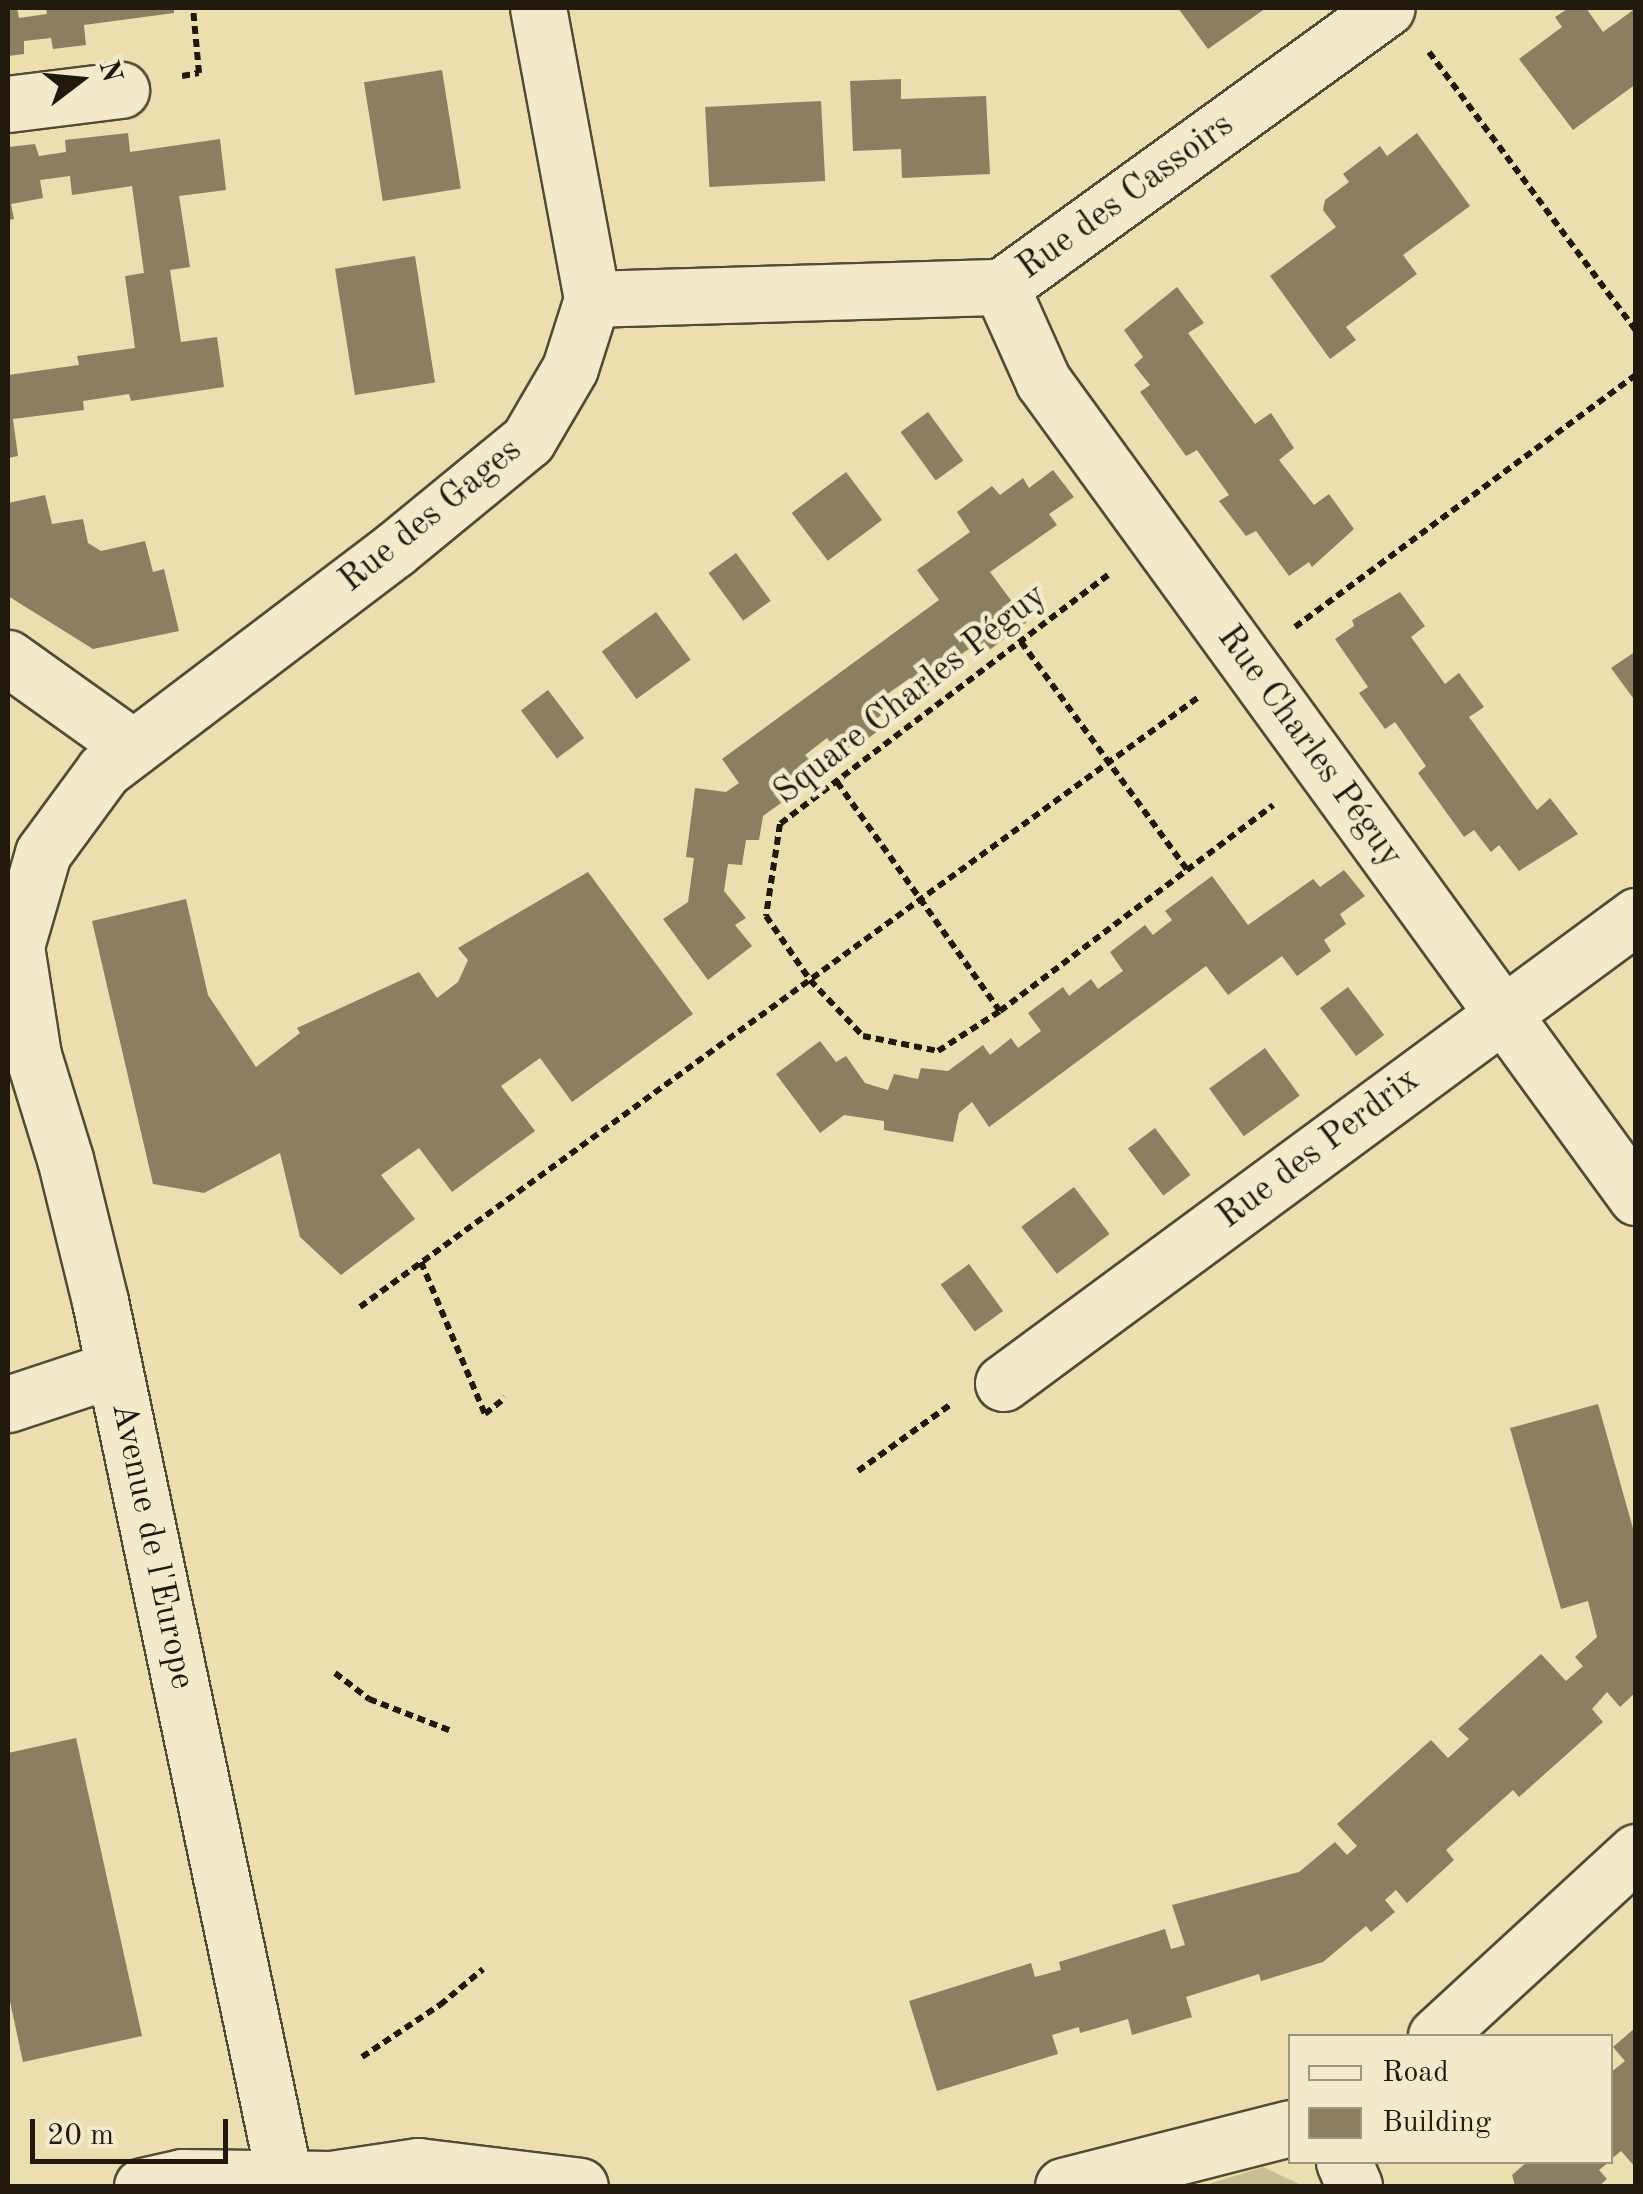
<!DOCTYPE html>
<html>
<head>
<meta charset="utf-8">
<style>
	body { margin:0 }
	#map { position:relative; width:1643px; height:2194px; overflow:hidden; background:#ebdeaf; font-family:"Old Standard TT",serif }
	div>[style] { position:absolute }
	.green>* { inset:0; background:#c9bd94 }
	.building>* { inset:0; background:#8b7f62; transform-origin:0 0 }
	.path>* { height:6px; margin-top:-3px; transform-origin:0; background:repeating-linear-gradient(90deg,#22190e 0 8px,transparent 0 13px) }
	.roads { filter:drop-shadow(2px 0 #544a36) drop-shadow(-2px 0 #544a36) drop-shadow(0 2px #544a36) drop-shadow(0 -2px #544a36) }
	.minor>* { height:55px; margin:-27.5px; padding:0 27.5px; transform-origin:27.5px; border-radius:27.5px; background:#f2eacb }
	span { translate:-50% -50%; white-space:nowrap; text-align:center; line-height:1.15; -webkit-text-stroke:9px #f2eacb; paint-order:stroke }
	.street-label { font-size:35px; color:#22190e }
	.frame { position:absolute; inset:0; border:10px solid #22190e; pointer-events:none }
	.legend { position:absolute; left:1288px; top:2034px; width:325px; height:130px; box-sizing:border-box; background:#f2eacb; border:2px solid #9f967f; margin:0; padding:12px 18px; list-style:none; font-size:30px; color:#22190e }
	.legend li { display:flex; align-items:center; gap:20px; height:50px }
	.legend b { width:50px; border:2px solid #9f967f }
	.north { position:absolute; left:30px; top:30px; width:100px; height:100px; -webkit-text-stroke:8px #f2eacb; paint-order:stroke; rotate:74deg; font-size:28px; font-weight:700; line-height:40px; text-align:center; color:#22190e }
	.north::after { content:''; display:block; margin:auto; width:35px; height:45px; background:#22190e; clip-path:polygon(50% 0,100% 100%,50% 72%,0 100%) }
	.scale { position:absolute; left:30px; top:2119px; width:198px; height:45px; box-sizing:border-box; border:5px solid #22190e; border-top:0; padding-left:12px; font-size:30px; line-height:35px; white-space:nowrap; color:#22190e; -webkit-text-stroke:8px #f2eacb; paint-order:stroke }
</style>
</head>
<body>
<div id="map">
	<div class="green">
		<i style="clip-path:polygon(1263px 2167px,1303px 2186px,1203px 2186px)"></i>
	</div>
	<div class="building">
		<i style="clip-path:polygon(8px 8px,17px 8px,19px 18px,47px 14px,46px 8px,174px 8px,174px 13px,84px 25px,86px 45px,53px 49px,51px 38px,24px 41px,24px 54px,8px 56px)"></i>
		<i style="clip-path:polygon(1178px 8px,1266px 8px,1208px 49px)"></i>
		<i style="clip-path:polygon(1569px 8px,1586px 8px,1603px 32px,1636px 8px,1636px 84px,1573px 130px,1519px 59px,1562px 27px,1555px 17px)"></i>
		<i style="left:442px;top:70px;width:120px;height:79px;rotate:81deg"></i>
		<i style="clip-path:polygon(901px 79px,901px 99px,986px 96px,990px 174px,902px 178px,901px 149px,853px 151px,850px 81px)"></i>
		<i style="left:821px;top:101px;width:80px;height:116px;rotate:87deg"></i>
		<i style="clip-path:polygon(128px 133px,130px 152px,220px 139px,226px 190px,179px 196px,190px 267px,170px 270px,181px 342px,217px 337px,224px 387px,131px 401px,129px 394px,83px 401px,84px 410px,13px 419px,18px 456px,8px 458px,8px 375px,79px 365px,77px 356px,135px 348px,125px 276px,144px 273px,132px 186px,72px 195px,70px 176px,40px 180px,43px 198px,11px 204px,14px 219px,8px 220px,8px 147px,35px 144px,39px 156px,66px 152px,65px 140px)"></i>
		<i style="clip-path:polygon(1417px 133px,1470px 206px,1403px 255px,1417px 274px,1346px 327px,1356px 340px,1330px 359px,1270px 276px,1336px 227px,1323px 210px,1325px 200px,1349px 182px,1343px 174px,1380px 146px,1387px 156px)"></i>
		<i style="left:415px;top:256px;width:128px;height:81px;rotate:81deg"></i>
		<i style="clip-path:polygon(1177px 287px,1204px 323px,1188px 333px,1255px 424px,1271px 413px,1294px 448px,1279px 460px,1314px 505px,1329px 494px,1354px 529px,1312px 567px,1309px 562px,1289px 576px,1256px 531px,1246px 536px,1219px 501px,1229px 495px,1197px 450px,1186px 456px,1140px 392px,1150px 385px,1134px 365px,1143px 357px,1124px 330px)"></i>
		<i style="left:928px;top:412px;width:60px;height:34px;rotate:54deg"></i>
		<i style="clip-path:polygon(1053px 470px,1074px 497px,1049px 514px,1057px 525px,990px 572px,1027px 622px,980px 657px,973px 646px,953px 660px,961px 671px,925px 697px,910px 678px,886px 695px,893px 706px,872px 722px,878px 731px,843px 757px,827px 738px,805px 755px,813px 764px,792px 780px,799px 790px,763px 816px,759px 840px,746px 840px,742px 865px,728px 864px,724px 891px,746px 918px,735px 925px,752px 946px,708px 980px,663px 919px,688px 902px,694px 858px,686px 857px,695px 788px,726px 792px,739px 783px,722px 759px,939px 600px,917px 570px,970px 532px,957px 512px,992px 486px,1000px 495px,1023px 478px,1029px 488px)"></i>
		<i style="left:846px;top:472px;width:60px;height:68px;rotate:53deg"></i>
		<i style="clip-path:polygon(45px 495px,52px 524px,83px 519px,88px 543px,101px 551px,145px 541px,153px 572px,164px 569px,179px 631px,93px 649px,8px 596px,8px 503px)"></i>
		<i style="left:736px;top:553px;width:59px;height:34px;rotate:54deg"></i>
		<i style="clip-path:polygon(1400px 592px,1425px 626px,1411px 637px,1445px 684px,1459px 673px,1484px 707px,1469px 717px,1537px 810px,1550px 798px,1578px 834px,1519px 871px,1499px 845px,1491px 852px,1474px 830px,1464px 837px,1418px 773px,1426px 766px,1395px 722px,1385px 729px,1359px 693px,1368px 687px,1335px 639px,1354px 626px,1352px 620px)"></i>
		<i style="left:656px;top:612px;width:59px;height:67px;rotate:54deg"></i>
		<i style="clip-path:polygon(1636px 651px,1636px 702px,1611px 668px)"></i>
		<i style="left:548px;top:690px;width:60px;height:34px;rotate:53deg"></i>
		<i style="clip-path:polygon(1344px 870px,1365px 896px,1340px 914px,1346px 924px,1324px 940px,1331px 951px,1297px 976px,1282px 956px,1228px 995px,1206px 966px,989px 1127px,972px 1102px,959px 1113px,953px 1142px,884px 1130px,884px 1121px,844px 1115px,820px 1133px,776px 1074px,820px 1041px,836px 1062px,846px 1056px,865px 1083px,888px 1090px,894px 1074px,918px 1079px,921px 1068px,948px 1071px,983px 1045px,990px 1055px,1011px 1038px,1018px 1048px,1041px 1031px,1028px 1013px,1063px 987px,1069px 996px,1091px 979px,1098px 989px,1123px 971px,1110px 952px,1145px 925px,1153px 935px,1172px 920px,1165px 911px,1212px 876px,1248px 925px,1313px 879px,1320px 887px)"></i>
		<i style="clip-path:polygon(588px 872px,693px 1014px,572px 1102px,540px 1058px,501px 1086px,535px 1131px,452px 1192px,419px 1148px,381px 1175px,415px 1219px,341px 1275px,300px 1237px,280px 1153px,204px 1193px,153px 1184px,92px 921px,186px 899px,208px 995px,256px 1067px,300px 1033px,297px 1028px,419px 972px,437px 998px,458px 982px,468px 960px,458px 948px)"></i>
		<i style="left:1348px;top:987px;width:60px;height:35px;rotate:53deg"></i>
		<i style="left:1265px;top:1048px;width:59px;height:69px;rotate:54deg"></i>
		<i style="left:1155px;top:1128px;width:59px;height:34px;rotate:53deg"></i>
		<i style="left:1074px;top:1187px;width:59px;height:66px;rotate:53deg"></i>
		<i style="left:969px;top:1264px;width:58px;height:35px;rotate:54deg"></i>
		<i style="clip-path:polygon(1598px 1404px,1636px 1539px,1636px 1692px,1620px 1707px,1607px 1692px,1592px 1709px,1603px 1722px,1519px 1797px,1513px 1790px,1446px 1850px,1454px 1860px,1407px 1903px,1396px 1890px,1385px 1900px,1395px 1912px,1371px 1932px,1366px 1926px,1323px 1962px,1261px 1981px,1259px 1974px,1186px 1997px,1192px 2017px,1132px 2035px,1128px 2019px,1080px 2033px,1079px 2027px,1052px 2035px,1058px 2054px,937px 2091px,909px 2001px,1031px 1963px,1035px 1977px,1061px 1970px,1059px 1962px,1165px 1929px,1171px 1949px,1185px 1945px,1172px 1905px,1299px 1872px,1335px 1842px,1347px 1855px,1357px 1846px,1337px 1824px,1431px 1740px,1448px 1758px,1469px 1739px,1458px 1729px,1541px 1654px,1566px 1681px,1583px 1666px,1575px 1657px,1597px 1637px,1588px 1601px,1561px 1609px,1510px 1428px)"></i>
		<i style="clip-path:polygon(76px 1738px,142px 2036px,23px 2062px,8px 1992px,8px 1753px)"></i>
		<i style="clip-path:polygon(1636px 2027px,1636px 2168px,1621px 2151px,1610px 2160px,1610px 2073px,1625px 2061px,1613px 2047px)"></i>
		<i style="clip-path:polygon(1527px 2162px,1609px 2162px,1599px 2170px,1607px 2179px,1599px 2186px,1515px 2186px,1512px 2175px)"></i>
	</div>
	<div class="path">
		<i style="left:1429px;top:52px;width:347px;rotate:53.4deg"></i>
		<i style="left:182px;top:76px;width:17px;rotate:-10deg"></i>
		<i style="left:199px;top:73px;width:65px;rotate:-95.3deg"></i>
		<i style="left:1108px;top:575px;width:412px;rotate:142.8deg"></i>
		<i style="left:780px;top:824px;width:93px;rotate:98.7deg"></i>
		<i style="left:766px;top:916px;width:78px;rotate:55.5deg"></i>
		<i style="left:810px;top:980px;width:77px;rotate:46.6deg"></i>
		<i style="left:863px;top:1036px;width:76px;rotate:11.3deg"></i>
		<i style="left:938px;top:1051px;width:74px;rotate:-32.8deg"></i>
		<i style="left:1000px;top:1011px;width:342px;rotate:-37deg"></i>
		<i style="left:1295px;top:627px;width:424px;rotate:-36.5deg"></i>
		<i style="left:1021px;top:642px;width:282px;rotate:53.9deg"></i>
		<i style="left:837px;top:782px;width:281px;rotate:54.6deg"></i>
		<i style="left:421px;top:1262px;width:165px;rotate:67.2deg"></i>
		<i style="left:485px;top:1414px;width:26px;rotate:-39deg"></i>
		<i style="left:360px;top:1307px;width:1039px;rotate:-36.03deg"></i>
		<i style="left:858px;top:1471px;width:113px;rotate:-35.7deg"></i>
		<i style="left:335px;top:1673px;width:43px;rotate:37.4deg"></i>
		<i style="left:369px;top:1699px;width:86px;rotate:21.2deg"></i>
		<i style="left:362px;top:2057px;width:94px;rotate:-33.7deg"></i>
		<i style="left:440px;top:2005px;width:56px;rotate:-39.9deg"></i>
	</div>
	<div class="roads">
		<div class="minor">
			<i style="left:8px;top:104px;width:114px;rotate:-7.1deg"></i>
			<i style="left:1001px;top:287px;width:103px;rotate:65.9deg"></i>
			<i style="left:1043px;top:381px;width:1009px;rotate:53.99deg"></i>
			<i style="left:592px;top:299px;width:409px;rotate:-1.7deg"></i>
			<i style="left:1001px;top:287px;width:476px;rotate:-35.9deg"></i>
			<i style="left:8px;top:658px;width:153px;rotate:35.5deg"></i>
			<i style="left:1003px;top:1383px;width:787px;rotate:-36.42deg"></i>
			<i style="left:8px;top:1404px;width:111px;rotate:-18.4deg"></i>
			<i style="left:1436px;top:2036px;width:272px;rotate:-42.6deg"></i>
			<i style="left:1344px;top:2162px;width:26px;rotate:67deg"></i>
			<i style="left:142px;top:2186px;width:41px;rotate:-12.7deg"></i>
			<i style="left:182px;top:2177px;width:149px;rotate:0.8deg"></i>
			<i style="left:331px;top:2179px;width:88px;rotate:-8.5deg"></i>
			<i style="left:418px;top:2166px;width:163px;rotate:7deg"></i>
			<i style="left:286px;top:2186px;width:904px;rotate:-101.87deg"></i>
			<i style="left:100px;top:1301px;width:146px;rotate:-103.8deg"></i>
			<i style="left:65px;top:1159px;width:109px;rotate:-107.1deg"></i>
			<i style="left:33px;top:1055px;width:110px;rotate:-98.9deg"></i>
			<i style="left:16px;top:946px;width:97px;rotate:-73.8deg"></i>
			<i style="left:43px;top:853px;width:103px;rotate:-53.7deg"></i>
			<i style="left:104px;top:770px;width:364px;rotate:-37.2deg"></i>
			<i style="left:394px;top:550px;width:173px;rotate:-39.4deg"></i>
			<i style="left:528px;top:440px;width:83px;rotate:-59.7deg"></i>
			<i style="left:570px;top:368px;width:72px;rotate:-72.3deg"></i>
			<i style="left:592px;top:299px;width:296px;rotate:-100.5deg"></i>
			<i style="left:1063px;top:2186px;width:234px;rotate:-14.3deg"></i>
		</div>
	</div>
	<div class="street-label">
		<span style="left:1126px;top:197px;rotate:-36deg">Rue des Cassoirs</span>
		<span style="left:431px;top:516px;rotate:-39deg">Rue des Gages</span>
		<span style="left:911px;top:695px;rotate:-38deg">Square Charles Péguy</span>
		<span style="left:1309px;top:747px;rotate:54deg">Rue Charles Péguy</span>
		<span style="left:1319px;top:1149px;rotate:-37deg">Rue des Perdrix</span>
		<span style="left:152px;top:1546px;rotate:78deg">Avenue de l'Europe</span>
	</div>
	<div class="frame"></div>
	<ul class="legend">
	<li><b style="height:12px;background:#f2eacb"></b>Road</li>
	<li><b style="height:28px;background:#8b7f62"></b>Building</li>
	</ul>
	<div class="north">N</div>
	<div class="scale">20 m</div>
</div>
</body>
</html>
